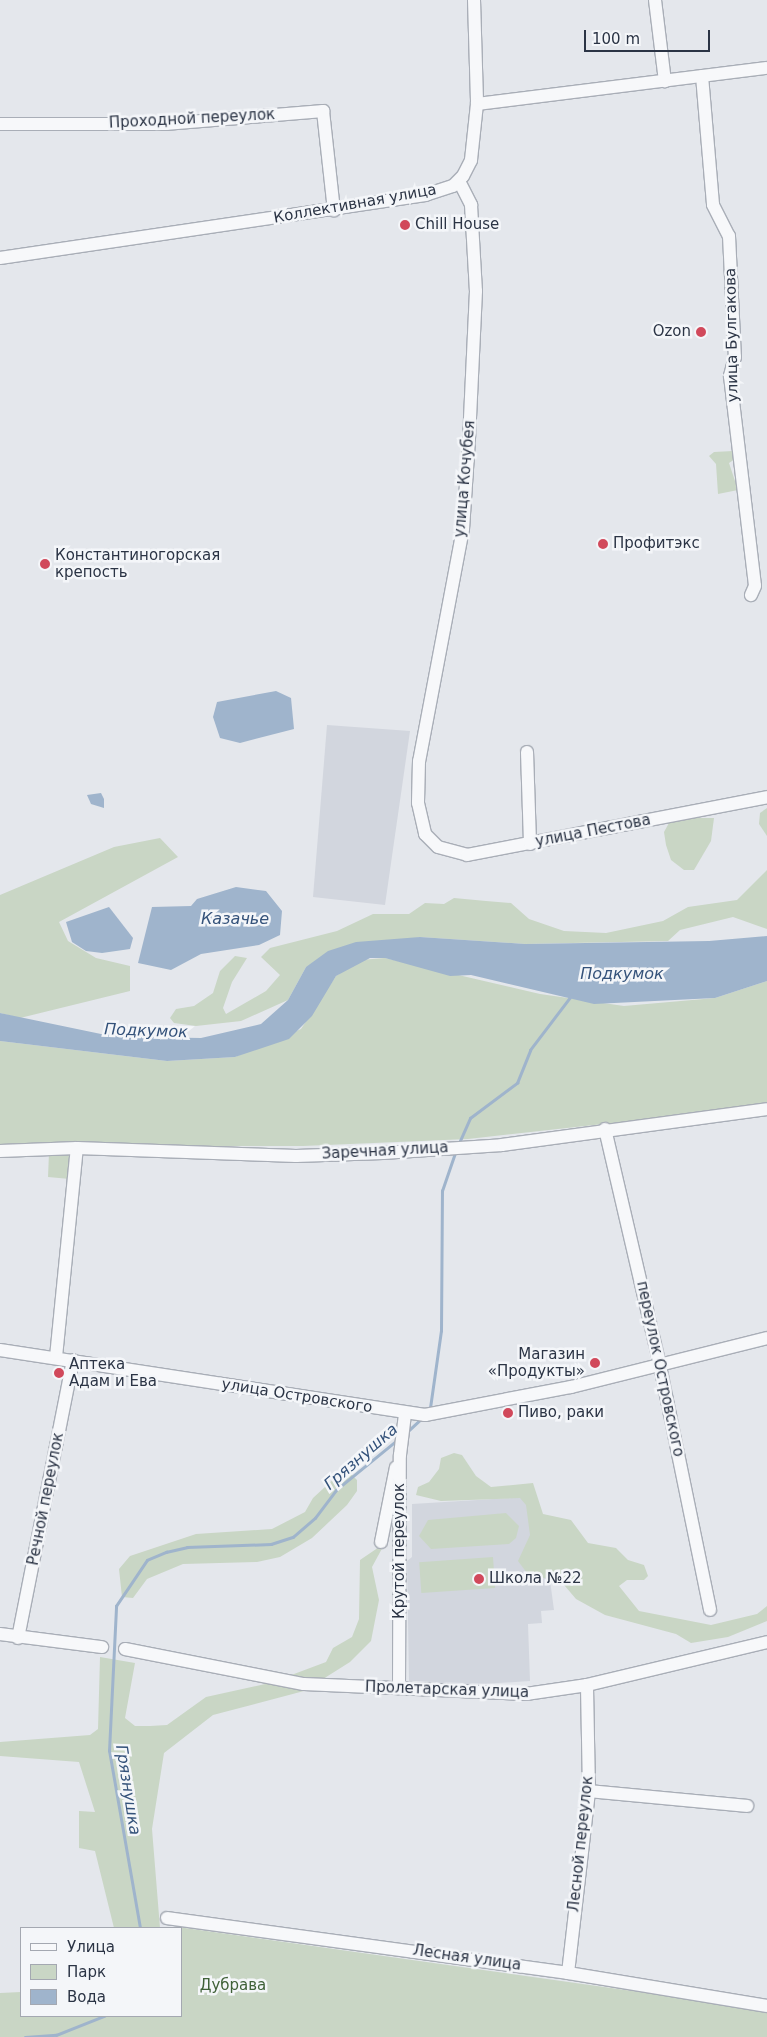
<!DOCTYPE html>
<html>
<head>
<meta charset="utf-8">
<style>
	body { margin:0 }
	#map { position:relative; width:767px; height:2037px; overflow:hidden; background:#e4e7ec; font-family:"DejaVu Sans",sans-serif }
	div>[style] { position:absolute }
	.built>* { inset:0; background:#d2d6de }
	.green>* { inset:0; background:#c9d6c5; transform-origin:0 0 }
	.water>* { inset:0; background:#9fb4cc }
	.stream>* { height:2.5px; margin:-1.25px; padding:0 1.25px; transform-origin:1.25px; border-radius:1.25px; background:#9fb4cc }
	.roads { filter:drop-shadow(1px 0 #a9aeb7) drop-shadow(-1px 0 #a9aeb7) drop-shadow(0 1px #a9aeb7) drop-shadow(0 -1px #a9aeb7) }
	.minor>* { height:12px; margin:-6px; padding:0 6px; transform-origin:6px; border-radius:6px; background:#f7f8fa }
	.dots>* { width:14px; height:14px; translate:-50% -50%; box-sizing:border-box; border:2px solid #f4f6f9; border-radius:50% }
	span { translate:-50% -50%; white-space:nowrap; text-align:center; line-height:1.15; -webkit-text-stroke:5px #f4f6f9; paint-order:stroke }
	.street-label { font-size:15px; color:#2b3445 }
	.poi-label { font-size:15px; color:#2b3445 }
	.left { translate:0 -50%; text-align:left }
	.right { translate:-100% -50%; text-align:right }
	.park-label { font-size:15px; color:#3f6138 }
	.water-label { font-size:16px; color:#34527a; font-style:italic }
	.legend { position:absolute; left:20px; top:1927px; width:162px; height:90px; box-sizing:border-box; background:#f4f6f9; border:1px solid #a4a8b1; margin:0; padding:6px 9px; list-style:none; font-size:15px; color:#2b3445 }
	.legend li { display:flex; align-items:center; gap:10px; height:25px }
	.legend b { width:25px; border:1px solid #a4a8b1 }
	.scale { position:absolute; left:584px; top:30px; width:126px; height:22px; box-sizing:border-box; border:2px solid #2b3445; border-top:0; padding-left:6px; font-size:15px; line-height:18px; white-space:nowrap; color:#2b3445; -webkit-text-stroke:4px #f4f6f9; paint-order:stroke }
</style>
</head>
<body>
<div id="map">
	<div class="built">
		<i style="clip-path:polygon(327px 725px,410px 731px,385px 905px,313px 897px)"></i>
		<i style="clip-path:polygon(528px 1497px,547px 1558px,554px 1610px,541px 1611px,542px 1623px,528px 1624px,530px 1681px,467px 1685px,409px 1681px,407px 1561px,412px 1557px,412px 1504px)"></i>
	</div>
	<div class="green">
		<i style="clip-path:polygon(733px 451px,735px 459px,729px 463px,738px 490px,718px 494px,716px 464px,709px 456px,714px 452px)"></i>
		<i style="clip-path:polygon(767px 808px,767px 836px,759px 824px,760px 813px)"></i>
		<i style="clip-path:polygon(682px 818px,714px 818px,711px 841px,694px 870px,684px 870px,671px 860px,666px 845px,664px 832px,669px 823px)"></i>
		<i style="clip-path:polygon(160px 838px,178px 857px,59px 922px,68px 941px,96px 958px,130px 966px,130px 991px,20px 1018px,0 1013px,0 895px,114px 847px)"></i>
		<i style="clip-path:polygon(767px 870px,767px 929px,733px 917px,680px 930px,668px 941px,525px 944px,420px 937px,306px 967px,288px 1000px,241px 1021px,196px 1026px,174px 1023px,170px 1018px,176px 1009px,194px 1006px,213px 993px,220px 971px,235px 956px,247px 958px,232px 982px,223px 1008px,226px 1014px,266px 991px,280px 975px,261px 957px,270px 948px,337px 931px,373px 914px,409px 914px,425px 903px,444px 904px,454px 898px,486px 901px,511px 903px,529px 919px,564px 931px,606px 933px,663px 921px,688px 907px,737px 900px)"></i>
		<i style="clip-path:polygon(385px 958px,540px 994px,624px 1006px,715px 998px,767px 981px,767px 1106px,468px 1139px,303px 1146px,0 1146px,0 1041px,167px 1061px,235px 1057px,301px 1029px,336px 976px,360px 960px)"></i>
		<i style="clip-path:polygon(49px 1153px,69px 1154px,70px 1179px,48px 1177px)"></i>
		<i style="clip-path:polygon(454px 1453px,462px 1455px,476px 1476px,491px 1487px,533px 1483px,543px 1514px,571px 1520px,588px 1543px,616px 1548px,628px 1560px,644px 1565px,648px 1576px,644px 1580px,627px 1580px,619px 1586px,639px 1611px,711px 1625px,757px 1614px,767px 1606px,767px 1621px,728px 1637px,691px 1643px,676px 1634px,605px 1615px,576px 1599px,559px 1579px,530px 1577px,518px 1561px,530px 1535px,526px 1505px,520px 1498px,441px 1501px,416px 1495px,418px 1487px,429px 1482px,439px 1469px,441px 1458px)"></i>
		<i style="clip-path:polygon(350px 1473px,357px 1480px,357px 1491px,347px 1505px,312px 1538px,280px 1557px,257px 1562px,183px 1564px,147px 1579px,133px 1598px,122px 1597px,119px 1569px,130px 1556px,196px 1534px,272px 1529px,305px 1512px,313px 1498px,338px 1475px)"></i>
		<i style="clip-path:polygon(506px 1513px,519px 1526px,516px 1538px,509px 1544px,431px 1549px,419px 1536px,428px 1520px)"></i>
		<i style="clip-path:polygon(385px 1543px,372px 1567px,379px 1600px,371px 1641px,350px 1662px,304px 1691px,213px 1715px,164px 1753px,152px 1829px,160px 1928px,114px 1928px,95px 1851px,79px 1848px,79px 1811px,95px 1812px,79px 1762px,0 1756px,0 1742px,90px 1735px,98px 1729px,100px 1657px,135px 1663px,125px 1718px,135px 1726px,150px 1726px,167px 1725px,206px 1697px,270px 1683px,326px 1662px,333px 1648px,352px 1637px,359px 1619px,360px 1560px)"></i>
		<i style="left:493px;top:1557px;width:31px;height:74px;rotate:86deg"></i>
		<i style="clip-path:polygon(178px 1927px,767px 2010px,767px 2037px,0 2037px,0 1993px,21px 1992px,21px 2016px,181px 2016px,181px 1928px)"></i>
	</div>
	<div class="water">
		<i style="clip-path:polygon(276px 691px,291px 698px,294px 729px,240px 743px,220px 738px,213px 717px,217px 702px)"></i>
		<i style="clip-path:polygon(101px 793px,104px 799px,104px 808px,91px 804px,87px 795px)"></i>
		<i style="clip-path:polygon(236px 887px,266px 891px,282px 911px,280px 935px,259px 945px,201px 954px,171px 970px,138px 963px,152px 907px,191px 906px,197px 899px)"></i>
		<i style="clip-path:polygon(109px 907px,133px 938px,130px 949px,102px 953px,86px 951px,72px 942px,66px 922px)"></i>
		<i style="clip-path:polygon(767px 936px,767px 981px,715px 998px,594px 1004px,471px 975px,450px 976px,385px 958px,370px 958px,336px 976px,312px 1016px,289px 1039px,235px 1057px,167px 1061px,0 1041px,0 1013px,101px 1034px,142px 1037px,201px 1038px,261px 1024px,288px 1000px,306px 967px,328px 951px,356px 942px,420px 937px,525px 944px,709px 941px)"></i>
	</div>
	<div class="stream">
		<i style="left:459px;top:1143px;width:27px;rotate:-66deg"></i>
		<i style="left:470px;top:1118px;width:59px;rotate:-36.7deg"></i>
		<i style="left:517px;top:1083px;width:35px;rotate:-68deg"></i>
		<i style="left:530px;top:1050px;width:68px;rotate:-52.8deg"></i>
		<i style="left:430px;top:1408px;width:78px;rotate:-81.9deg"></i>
		<i style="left:441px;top:1331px;width:140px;rotate:-89.6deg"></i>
		<i style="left:442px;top:1191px;width:40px;rotate:-71.1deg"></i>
		<i style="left:407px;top:1432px;width:19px;rotate:-43deg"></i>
		<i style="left:140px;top:1928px;width:180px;rotate:-99.9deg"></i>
		<i style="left:109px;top:1751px;width:145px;rotate:-87.2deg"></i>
		<i style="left:116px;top:1606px;width:55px;rotate:-56deg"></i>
		<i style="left:147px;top:1560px;width:21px;rotate:-23deg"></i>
		<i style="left:166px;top:1552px;width:22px;rotate:-13deg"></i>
		<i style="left:187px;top:1547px;width:84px;rotate:-2deg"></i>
		<i style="left:271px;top:1544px;width:23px;rotate:-18deg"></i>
		<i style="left:293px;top:1537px;width:29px;rotate:-41deg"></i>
		<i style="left:315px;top:1518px;width:35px;rotate:-53deg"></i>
		<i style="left:336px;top:1490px;width:79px;rotate:-39.3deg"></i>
		<i style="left:25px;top:2037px;width:31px;rotate:-4deg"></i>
		<i style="left:56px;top:2035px;width:52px;rotate:-21.6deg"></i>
	</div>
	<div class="roads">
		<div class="minor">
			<i style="left:474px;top:0;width:104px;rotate:88.3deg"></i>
			<i style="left:655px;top:0;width:82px;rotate:83deg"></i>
			<i style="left:702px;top:76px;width:129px;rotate:85.1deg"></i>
			<i style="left:713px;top:205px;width:35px;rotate:63deg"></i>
			<i style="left:729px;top:236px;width:121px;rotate:87.2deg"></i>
			<i style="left:735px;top:357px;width:20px;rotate:105deg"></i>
			<i style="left:730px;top:376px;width:211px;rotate:83.2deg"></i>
			<i style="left:755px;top:586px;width:10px;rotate:114deg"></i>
			<i style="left:0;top:124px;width:165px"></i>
			<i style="left:165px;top:124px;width:159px;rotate:-4.7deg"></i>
			<i style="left:323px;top:111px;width:100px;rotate:83.7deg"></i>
			<i style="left:459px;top:181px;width:27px;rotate:63deg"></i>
			<i style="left:471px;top:205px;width:86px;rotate:86.7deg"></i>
			<i style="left:476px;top:291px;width:148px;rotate:92.7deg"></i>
			<i style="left:469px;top:439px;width:90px;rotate:93.8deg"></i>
			<i style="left:463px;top:529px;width:236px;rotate:100.7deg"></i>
			<i style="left:419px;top:761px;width:42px;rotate:91.4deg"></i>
			<i style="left:418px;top:803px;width:32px;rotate:77deg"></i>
			<i style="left:425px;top:834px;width:18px;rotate:45deg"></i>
			<i style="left:438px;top:847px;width:30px;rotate:15deg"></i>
			<i style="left:467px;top:855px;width:306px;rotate:-10.9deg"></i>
			<i style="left:0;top:258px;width:430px;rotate:-8.4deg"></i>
			<i style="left:425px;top:195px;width:29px;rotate:-18deg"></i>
			<i style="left:453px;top:186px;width:14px;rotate:-45deg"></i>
			<i style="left:463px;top:176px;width:18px;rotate:-63deg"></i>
			<i style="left:471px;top:160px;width:56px;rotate:-83.9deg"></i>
			<i style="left:477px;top:104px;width:292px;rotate:-7.1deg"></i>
			<i style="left:527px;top:752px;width:92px;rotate:88.1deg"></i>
			<i style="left:605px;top:1129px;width:243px;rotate:76.9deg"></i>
			<i style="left:660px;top:1366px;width:249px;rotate:78.4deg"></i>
			<i style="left:0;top:1151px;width:77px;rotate:-2.2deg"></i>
			<i style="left:77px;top:1148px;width:219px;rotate:2.1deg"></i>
			<i style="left:296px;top:1156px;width:87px;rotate:-2deg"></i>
			<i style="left:383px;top:1153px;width:119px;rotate:-3.8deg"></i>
			<i style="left:502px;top:1145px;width:267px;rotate:-7.7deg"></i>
			<i style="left:0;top:1350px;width:430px;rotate:8.7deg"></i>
			<i style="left:425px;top:1415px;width:149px;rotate:-10.9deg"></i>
			<i style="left:571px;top:1387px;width:202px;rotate:-14deg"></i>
			<i style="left:56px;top:1357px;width:210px;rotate:-84.3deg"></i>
			<i style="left:381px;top:1542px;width:76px;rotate:-78.7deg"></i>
			<i style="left:0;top:1634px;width:103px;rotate:7.3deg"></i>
			<i style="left:18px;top:1638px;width:283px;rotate:-78.8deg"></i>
			<i style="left:125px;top:1649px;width:182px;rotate:11.1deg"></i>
			<i style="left:304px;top:1684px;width:222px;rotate:2.6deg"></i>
			<i style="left:526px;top:1694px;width:62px;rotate:-8.4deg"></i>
			<i style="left:587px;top:1685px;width:185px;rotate:-13.4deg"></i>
			<i style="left:399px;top:1688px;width:233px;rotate:-89.8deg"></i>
			<i style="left:400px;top:1455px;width:41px;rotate:-83deg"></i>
			<i style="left:589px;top:1791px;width:159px;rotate:5.4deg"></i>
			<i style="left:167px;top:1918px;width:405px;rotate:7.8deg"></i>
			<i style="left:568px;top:1973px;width:202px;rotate:9.4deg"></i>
			<i style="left:568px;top:1973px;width:183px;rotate:-83.4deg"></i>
			<i style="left:589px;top:1791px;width:106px;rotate:-91.1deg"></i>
		</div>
	</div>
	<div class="dots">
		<i style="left:405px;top:225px;background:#d1495b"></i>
		<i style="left:701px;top:332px;background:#d1495b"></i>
		<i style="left:603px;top:544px;background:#d1495b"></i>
		<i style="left:45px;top:564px;background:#d1495b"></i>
		<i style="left:595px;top:1363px;background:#d1495b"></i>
		<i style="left:59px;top:1373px;background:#d1495b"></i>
		<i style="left:508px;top:1413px;background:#d1495b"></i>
		<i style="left:479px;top:1579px;background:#d1495b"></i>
	</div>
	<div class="street-label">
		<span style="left:192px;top:119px;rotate:-3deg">Проходной переулок</span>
		<span style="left:355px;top:204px;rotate:-10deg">Коллективная улица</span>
		<span style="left:732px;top:335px;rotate:-91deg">улица Булгакова</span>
		<span style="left:465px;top:479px;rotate:-85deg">улица Кочубея</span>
		<span style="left:593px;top:831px;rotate:-11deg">улица Пестова</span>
		<span style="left:385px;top:1151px;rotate:-3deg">Заречная улица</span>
		<span style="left:660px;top:1369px;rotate:78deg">переулок Островского</span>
		<span style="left:297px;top:1396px;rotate:9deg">улица Островского</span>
		<span style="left:46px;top:1499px;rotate:-79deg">Речной переулок</span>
		<span style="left:400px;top:1551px;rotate:-90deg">Крутой переулок</span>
		<span style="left:447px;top:1690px;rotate:2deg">Пролетарская улица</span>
		<span style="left:581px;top:1844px;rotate:-84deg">Лесной переулок</span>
		<span style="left:467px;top:1958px;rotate:8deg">Лесная улица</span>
	</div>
	<div class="poi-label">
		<span class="left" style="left:415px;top:225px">Chill House</span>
		<span class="right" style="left:691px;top:332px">Ozon</span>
		<span class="left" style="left:613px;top:544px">Профитэкс</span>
		<span class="left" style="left:55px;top:564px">Константиногорская<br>крепость</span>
		<span class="right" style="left:585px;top:1363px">Магазин<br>«Продукты»</span>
		<span class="left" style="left:69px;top:1373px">Аптека<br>Адам и Ева</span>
		<span class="left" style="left:518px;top:1413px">Пиво, раки</span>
		<span class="left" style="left:489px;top:1579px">Школа №22</span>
	</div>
	<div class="park-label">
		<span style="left:233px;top:1986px">Дубрава</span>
	</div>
	<div class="water-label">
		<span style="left:235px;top:919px">Казачье</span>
		<span style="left:622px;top:974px">Подкумок</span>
		<span style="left:146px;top:1031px;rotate:2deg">Подкумок</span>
		<span style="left:361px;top:1457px;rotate:-41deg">Грязнушка</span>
		<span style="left:128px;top:1790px;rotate:81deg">Грязнушка</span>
	</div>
	<ul class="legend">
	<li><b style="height:6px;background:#f7f8fa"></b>Улица</li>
	<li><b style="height:14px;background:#c9d6c5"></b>Парк</li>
	<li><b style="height:14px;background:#9fb4cc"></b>Вода</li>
	</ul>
	<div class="scale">100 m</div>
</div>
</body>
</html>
